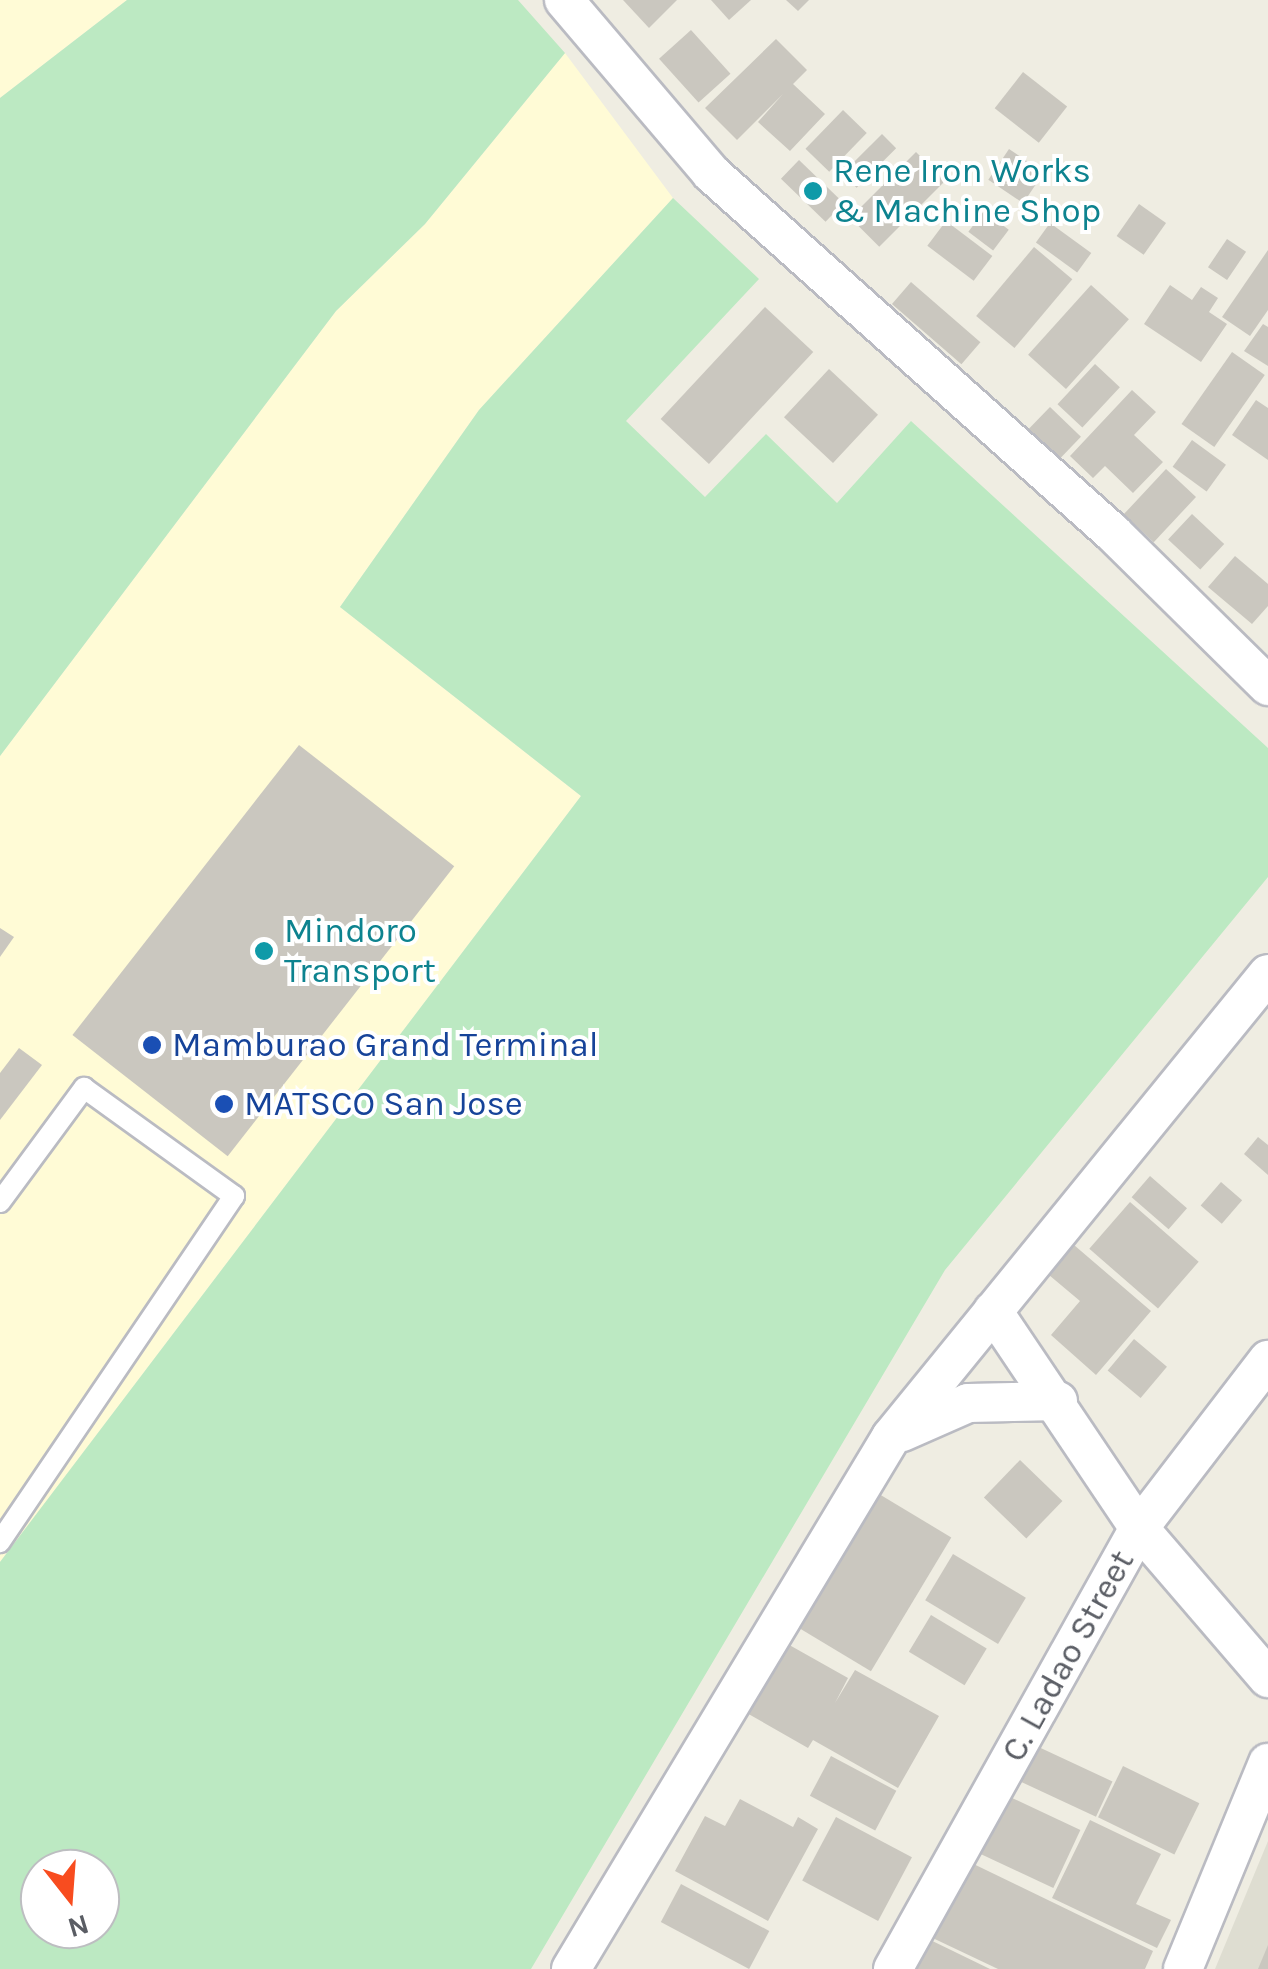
<!DOCTYPE html>
<html>
<head>
<meta charset="utf-8">
<style>
	body { margin:0 }
	#map { position:relative; width:1268px; height:1969px; overflow:hidden; background:#efede2; font-family:Karla,sans-serif }
	div>[style] { position:absolute }
	.commercial>* { inset:0; background:#fffbd6 }
	.education>* { inset:0; background:#deddd1 }
	.green>* { inset:0; background:#bce9c2 }
	.building>* { inset:0; background:#cac7bf; transform-origin:0 0 }
	.roads { filter:drop-shadow(2px 0 #babbc2) drop-shadow(-2px 0 #babbc2) drop-shadow(0 2px #babbc2) drop-shadow(0 -2px #babbc2) }
	.lane>* { height:20px; margin:-10px; padding:0 10px; transform-origin:10px; border-radius:10px; background:#fff }
	.street>* { height:38px; margin:-19px; padding:0 19px; transform-origin:19px; border-radius:19px; background:#fff }
	.dots>* { width:28px; height:28px; translate:-50% -50%; box-sizing:border-box; border:5px solid #fff; border-radius:50% }
	span { translate:-50% -50%; white-space:nowrap; text-align:center; line-height:1.15; -webkit-text-stroke:8px #fff; paint-order:stroke }
	.culture-label { font-size:35px; color:#0d838f }
	.left { translate:0 -50%; text-align:left }
	.transit-label { font-size:35px; color:#164399 }
	.street-label { font-size:35px; color:#5a5d64 }
	.north { position:absolute; left:20px; top:1849px; width:100px; height:100px; box-sizing:border-box; background:#fff; border:2px solid #bdbec1; border-radius:50%; rotate:163deg; font-size:28px; font-weight:700; line-height:40px; text-align:center; color:#5a5d64 }
	.north::after { content:''; display:block; margin:auto; width:35px; height:45px; background:#f84c1f; clip-path:polygon(50% 0,100% 100%,50% 72%,0 100%) }
</style>
</head>
<body>
<div id="map">
	<div class="commercial">
		<i style="clip-path:polygon(0 0,127px 0,0 98px)"></i>
		<i style="clip-path:polygon(565px 53px,673px 198px,479px 410px,340px 607px,581px 796px,0 1562px,0 756px,336px 311px,425px 224px)"></i>
	</div>
	<div class="education">
		<i style="clip-path:polygon(1268px 1841px,1268px 1969px,1215px 1969px)"></i>
	</div>
	<div class="green">
		<i style="clip-path:polygon(127px 0,518px 0,565px 53px,425px 224px,336px 311px,0 756px,0 98px)"></i>
		<i style="clip-path:polygon(evenodd,673px 198px,759px 279px,626px 421px,705px 497px,766px 434px,837px 503px,911px 421px,1268px 748px,1268px 877px,945px 1270px,531px 1969px,0 1969px,0 1562px,581px 796px,340px 607px,479px 410px,673px 198px,100px 1869px,100px 1929px,40px 1929px,40px 1869px,100px 1869px)"></i>
	</div>
	<div class="building">
		<i style="clip-path:polygon(623px 0,677px 0,649px 28px)"></i>
		<i style="clip-path:polygon(711px 0,751px 0,729px 20px)"></i>
		<i style="clip-path:polygon(786px 0,809px 0,798px 11px)"></i>
		<i style="left:691px;top:30px;width:59px;height:43px;rotate:48deg"></i>
		<i style="clip-path:polygon(776px 39px,807px 70px,793px 84px,825px 114px,790px 151px,758px 122px,783px 94px,737px 140px,705px 108px)"></i>
		<i style="left:1023px;top:72px;width:56px;height:46px;rotate:38deg"></i>
		<i style="left:843px;top:110px;width:33px;height:54px;rotate:44deg"></i>
		<i style="left:882px;top:134px;width:20px;height:56px;rotate:45deg"></i>
		<i style="left:1009px;top:149px;width:42px;height:37px;rotate:34deg"></i>
		<i style="left:916px;top:152px;width:41px;height:93px;rotate:45deg"></i>
		<i style="left:799px;top:160px;width:62px;height:26px;rotate:44deg"></i>
		<i style="left:1139px;top:204px;width:33px;height:39px;rotate:35deg"></i>
		<i style="left:984px;top:211px;width:31px;height:26px;rotate:37deg"></i>
		<i style="left:946px;top:221px;width:58px;height:31px;rotate:37deg"></i>
		<i style="left:1050px;top:223px;width:51px;height:24px;rotate:36deg"></i>
		<i style="left:1227px;top:239px;width:23px;height:34px;rotate:34deg"></i>
		<i style="left:1034px;top:247px;width:50px;height:90px;rotate:40deg"></i>
		<i style="clip-path:polygon(1268px 250px,1268px 310px,1250px 336px,1222px 317px)"></i>
		<i style="left:911px;top:282px;width:92px;height:29px;rotate:41deg"></i>
		<i style="left:1091px;top:285px;width:51px;height:94px;rotate:42deg"></i>
		<i style="clip-path:polygon(1170px 285px,1192px 300px,1201px 287px,1218px 298px,1209px 312px,1227px 324px,1201px 362px,1144px 324px)"></i>
		<i style="left:765px;top:307px;width:66px;height:153px;rotate:43deg"></i>
		<i style="clip-path:polygon(1263px 324px,1268px 327px,1268px 366px,1244px 351px)"></i>
		<i style="left:1232px;top:352px;width:40px;height:88px;rotate:35deg"></i>
		<i style="left:1095px;top:364px;width:34px;height:55px;rotate:43deg"></i>
		<i style="left:829px;top:369px;width:67px;height:66px;rotate:43deg"></i>
		<i style="clip-path:polygon(1132px 390px,1156px 412px,1134px 435px,1163px 462px,1133px 493px,1105px 466px,1093px 478px,1070px 456px)"></i>
		<i style="clip-path:polygon(1256px 400px,1268px 408px,1268px 460px,1232px 435px)"></i>
		<i style="left:1050px;top:407px;width:43px;height:38px;rotate:44deg"></i>
		<i style="left:1192px;top:440px;width:42px;height:33px;rotate:36deg"></i>
		<i style="left:1166px;top:469px;width:41px;height:62px;rotate:43deg"></i>
		<i style="left:1192px;top:514px;width:44px;height:35px;rotate:43deg"></i>
		<i style="clip-path:polygon(1235px 556px,1268px 584px,1268px 606px,1252px 624px,1208px 587px)"></i>
		<i style="left:299px;top:745px;width:197px;height:368px;rotate:38deg"></i>
		<i style="clip-path:polygon(0 928px,14px 937px,0 957px)"></i>
		<i style="clip-path:polygon(19px 1048px,42px 1065px,0 1120px,0 1073px)"></i>
		<i style="clip-path:polygon(1258px 1137px,1268px 1145px,1268px 1175px,1244px 1154px)"></i>
		<i style="left:1150px;top:1176px;width:49px;height:28px;rotate:41deg"></i>
		<i style="left:1221px;top:1182px;width:28px;height:31px;rotate:41deg"></i>
		<i style="left:1130px;top:1202px;width:91px;height:62px;rotate:41deg"></i>
		<i style="clip-path:polygon(1074px 1245px,1151px 1311px,1096px 1375px,1051px 1335px,1080px 1301px,1049px 1275px)"></i>
		<i style="left:1134px;top:1339px;width:43px;height:41px;rotate:40deg"></i>
		<i style="left:1020px;top:1460px;width:59px;height:52px;rotate:44deg"></i>
		<i style="left:869px;top:1488px;width:96px;height:156px;rotate:31deg"></i>
		<i style="left:953px;top:1554px;width:85px;height:54px;rotate:31deg"></i>
		<i style="left:931px;top:1615px;width:65px;height:43px;rotate:31deg"></i>
		<i style="clip-path:polygon(784px 1642px,848px 1678px,835px 1703px,855px 1670px,939px 1716px,898px 1788px,813px 1740px,808px 1748px,745px 1712px)"></i>
		<i style="left:1030px;top:1743px;width:91px;height:39px;rotate:25deg"></i>
		<i style="left:831px;top:1756px;width:74px;height:45px;rotate:28deg"></i>
		<i style="left:1123px;top:1766px;width:85px;height:57px;rotate:26deg"></i>
		<i style="left:997px;top:1791px;width:92px;height:64px;rotate:25deg"></i>
		<i style="clip-path:polygon(740px 1799px,793px 1827px,798px 1817px,818px 1829px,768px 1921px,675px 1871px,705px 1816px,725px 1826px)"></i>
		<i style="left:836px;top:1817px;width:86px;height:72px;rotate:28deg"></i>
		<i style="clip-path:polygon(1090px 1820px,1161px 1854px,1136px 1904px,1171px 1920px,1157px 1948px,1052px 1898px)"></i>
		<i style="clip-path:polygon(957px 1856px,1153px 1951px,1145px 1969px,998px 1969px,920px 1932px)"></i>
		<i style="left:681px;top:1884px;width:100px;height:43px;rotate:28deg"></i>
		<i style="clip-path:polygon(918px 1934px,990px 1969px,901px 1969px)"></i>
		<i style="clip-path:polygon(1268px 1945px,1268px 1969px,1258px 1969px)"></i>
	</div>
	<div class="roads">
		<div class="lane">
			<i style="left:0;top:1202px;width:142px;rotate:-53.6deg"></i>
			<i style="left:84px;top:1088px;width:185px;rotate:35.8deg"></i>
			<i style="left:234px;top:1196px;width:418px;rotate:124.1deg"></i>
		</div>
		<div class="street">
			<i style="left:564px;top:0;width:227px;rotate:49.6deg"></i>
			<i style="left:711px;top:173px;width:540px;rotate:41.85deg"></i>
			<i style="left:1113px;top:533px;width:218px;rotate:44.6deg"></i>
			<i style="left:993px;top:1311px;width:262px;rotate:56.1deg"></i>
			<i style="left:1139px;top:1528px;width:198px;rotate:49.3deg"></i>
			<i style="left:902px;top:1432px;width:72px;rotate:-23.7deg"></i>
			<i style="left:968px;top:1403px;width:90px;rotate:-1.3deg"></i>
			<i style="left:571px;top:1969px;width:621px;rotate:-58.97deg"></i>
			<i style="left:891px;top:1437px;width:597px;rotate:-50.85deg"></i>
			<i style="left:893px;top:1969px;width:505px;rotate:-60.85deg"></i>
			<i style="left:1139px;top:1528px;width:212px;rotate:-52.5deg"></i>
			<i style="left:1183px;top:1969px;width:223px;rotate:-67.6deg"></i>
		</div>
	</div>
	<div class="dots">
		<i style="left:813px;top:191px;background:#0f9aa8"></i>
		<i style="left:264px;top:951px;background:#0f9aa8"></i>
		<i style="left:152px;top:1045px;background:#1a4fb4"></i>
		<i style="left:224px;top:1104px;background:#1a4fb4"></i>
	</div>
	<div class="culture-label">
		<span class="left" style="left:833px;top:191px">Rene Iron Works<br>&amp; Machine Shop</span>
		<span class="left" style="left:284px;top:951px">Mindoro<br>Transport</span>
	</div>
	<div class="transit-label">
		<span class="left" style="left:172px;top:1045px">Mamburao Grand Terminal</span>
		<span class="left" style="left:244px;top:1104px">MATSCO San Jose</span>
	</div>
	<div class="street-label">
		<span style="left:1068px;top:1656px;rotate:-61deg">C. Ladao Street</span>
	</div>
	<div class="north">N</div>
</div>
</body>
</html>
